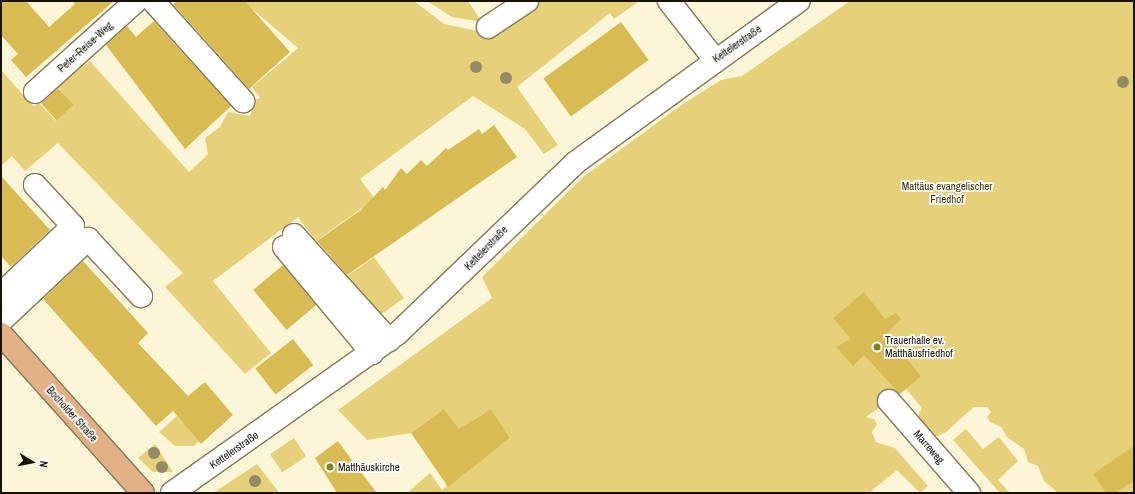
<!DOCTYPE html>
<html>
<head>
<meta charset="utf-8">
<style>
	body { margin:0 }
	#map { position:relative; width:1135px; height:494px; overflow:hidden; background:#fdf5d7; font-family:"Archivo Narrow",sans-serif }
	div>[style] { position:absolute }
	.green>* { inset:0; background:#e7d07a; transform-origin:0 0 }
	.building>* { inset:0; background:#d8bc53; transform-origin:0 0 }
	.roads { filter:drop-shadow(1px 0 #847b5a) drop-shadow(-1px 0 #847b5a) drop-shadow(0 1px #847b5a) drop-shadow(0 -1px #847b5a) }
	.minor>* { height:22px; margin:-11px; padding:0 11px; transform-origin:11px; border-radius:11px; background:#fff }
	.major>* { height:22px; margin:-11px; padding:0 11px; transform-origin:11px; border-radius:11px; background:#e1b185 }
	.trees>* { width:12px; height:12px; margin:-6px; border-radius:50%; background:#948b64 }
	.dots>* { width:11px; height:11px; translate:-50% -50%; box-sizing:border-box; border:2px solid #fff; border-radius:50% }
	span { translate:-50% -50%; white-space:nowrap; text-align:center; line-height:1.15; -webkit-text-stroke:3.5px #fff; paint-order:stroke }
	.street-label { font-size:11px; color:#161306 }
	.park-label { font-size:11px; color:#3f3405 }
	.poi-label { font-size:11px; color:#161306 }
	.left { translate:0 -50%; text-align:left }
	.frame { position:absolute; inset:0; border:2px solid #161306; pointer-events:none }
	.north { position:absolute; left:12px; top:442px; width:40px; height:40px; -webkit-text-stroke:3px #fff; paint-order:stroke; rotate:100deg; font-size:11px; font-weight:700; line-height:16px; text-align:center; color:#161306 }
	.north::after { content:''; display:block; margin:auto; width:14px; height:18px; background:#161306; clip-path:polygon(50% 0,100% 100%,50% 72%,0 100%) }
</style>
</head>
<body>
<div id="map">
	<div class="green">
		<i style="clip-path:polygon(237px 1px,414px 1px,444px 24px,492px 34px,538px 1px,638px 2px,614px 19px,610px 13px,517px 87px,558px 145px,544px 154px,525px 129px,473px 96px,360px 179px,375px 199px,316px 241px,298px 217px,213px 281px,271px 353px,245px 374px,165px 287px,183px 273px,58px 143px,25px 171px,12px 156px,1px 166px,1px 70px,33px 106px,39px 103px,56px 121px,73px 105px,57px 86px,90px 61px,189px 172px,208px 154px,205px 138px,220px 127px,228px 112px,250px 116px,255px 100px,260px 98px,252px 87px,298px 48px,251px 8px)"></i>
		<i style="clip-path:polygon(427px 1px,468px 1px,482px 22px,452px 17px)"></i>
		<i style="clip-path:polygon(850px 1px,1134px 1px,1134px 493px,1058px 493px,1044px 481px,1038px 466px,1028px 462px,1024px 449px,1007px 437px,1001px 427px,990px 422px,987px 417px,991px 412px,987px 407px,974px 407px,946px 432px,934px 438px,917px 419px,922px 408px,906px 389px,866px 417px,874px 419px,877px 424px,872px 432px,876px 442px,895px 448px,928px 486px,920px 493px,897px 470px,869px 493px,407px 493px,430px 473px,442px 490px,510px 438px,491px 409px,473px 420px,463px 435px,444px 409px,411px 433px,367px 440px,338px 410px,492px 298px,482px 277px,583px 177px,680px 106px,721px 80px,742px 76px)"></i>
		<i style="clip-path:polygon(374px 257px,404px 298px,379px 316px,343px 279px)"></i>
		<i style="clip-path:polygon(177px 416px,199px 441px,194px 446px,175px 446px,159px 432px)"></i>
		<i style="clip-path:polygon(966px 429px,983px 449px,999px 437px,1018px 461px,998px 480px,1010px 493px,1000px 493px,953px 440px)"></i>
		<i style="left:294px;top:438px;width:22px;height:29px;rotate:56deg"></i>
		<i style="clip-path:polygon(155px 444px,173px 472px,153px 472px,138px 458px)"></i>
		<i style="clip-path:polygon(257px 464px,278px 491px,276px 493px,213px 493px)"></i>
	</div>
	<div class="building">
		<i style="clip-path:polygon(1px 1px,26px 1px,49px 27px,75px 4px,72px 1px,114px 1px,26px 77px,11px 60px,18px 54px,1px 35px)"></i>
		<i style="clip-path:polygon(177px 1px,245px 1px,290px 52px,249px 89px,173px 4px)"></i>
		<i style="clip-path:polygon(154px 21px,231px 106px,185px 149px,106px 45px,127px 26px,136px 37px)"></i>
		<i style="left:621px;top:22px;width:47px;height:96px;rotate:54deg"></i>
		<i style="left:58px;top:88px;width:23px;height:23px;rotate:47deg"></i>
		<i style="clip-path:polygon(494px 125px,517px 157px,347px 275px,317px 241px,361px 210px,383px 187px,385px 190px,401px 168px,407px 174px,421px 160px,427px 166px,446px 148px,448px 150px,479px 129px,482px 134px)"></i>
		<i style="clip-path:polygon(1px 176px,50px 230px,11px 267px,1px 256px)"></i>
		<i style="clip-path:polygon(83px 261px,148px 333px,138px 343px,188px 396px,205px 382px,233px 415px,201px 444px,173px 411px,156px 426px,43px 299px)"></i>
		<i style="left:283px;top:265px;width:52px;height:39px;rotate:50deg"></i>
		<i style="clip-path:polygon(864px 292px,885px 319px,896px 313px,901px 319px,886px 334px,921px 376px,900px 394px,864px 355px,853px 366px,836px 347px,851px 339px,833px 318px)"></i>
		<i style="left:293px;top:339px;width:33px;height:48px;rotate:52deg"></i>
		<i style="clip-path:polygon(444px 409px,459px 429px,491px 409px,510px 438px,448px 487px,411px 433px)"></i>
		<i style="clip-path:polygon(338px 441px,354px 463px,377px 493px,337px 493px,315px 458px)"></i>
		<i style="clip-path:polygon(1134px 446px,1134px 481px,1115px 493px,1106px 493px,1093px 474px)"></i>
	</div>
	<div class="roads">
		<div class="minor">
			<i style="left:153px;top:1px;width:135px;rotate:48deg"></i>
			<i style="left:669px;top:1px;width:75px;rotate:52.1deg"></i>
			<i style="left:488px;top:27px;width:47px;rotate:-33.7deg"></i>
			<i style="left:35px;top:92px;width:136px;rotate:-42deg"></i>
			<i style="left:294px;top:235px;width:142px;rotate:47.9deg"></i>
			<i style="left:284px;top:247px;width:138px;rotate:50.3deg"></i>
			<i style="left:1px;top:294px;width:99px;rotate:-43.4deg"></i>
			<i style="left:73px;top:226px;width:56px;rotate:-132.8deg"></i>
			<i style="left:1px;top:321px;width:120px;rotate:-43.3deg"></i>
			<i style="left:88px;top:239px;width:78px;rotate:47.1deg"></i>
			<i style="left:889px;top:401px;width:122px;rotate:49deg"></i>
			<i style="left:172px;top:493px;width:277px;rotate:-35.3deg"></i>
			<i style="left:398px;top:333px;width:245px;rotate:-43.8deg"></i>
			<i style="left:575px;top:163px;width:276px;rotate:-35.9deg"></i>
		</div>
		<div class="major">
			<i style="left:1px;top:334px;width:213px;rotate:48.2deg"></i>
		</div>
	</div>
	<div class="trees">
		<i style="left:476px;top:67px"></i>
		<i style="left:506px;top:78px"></i>
		<i style="left:1123px;top:82px"></i>
		<i style="left:154px;top:453px"></i>
		<i style="left:162px;top:467px"></i>
		<i style="left:255px;top:481px"></i>
	</div>
	<div class="dots">
		<i style="left:877px;top:347px;background:#887f26"></i>
		<i style="left:330px;top:467px;background:#887f26"></i>
	</div>
	<div class="street-label">
		<span style="left:737px;top:44px;rotate:-35deg">Kettelerstraße</span>
		<span style="left:85px;top:47px;rotate:-42deg">Peter-Reise-Weg</span>
		<span style="left:486px;top:248px;rotate:-46deg">Kettelerstraße</span>
		<span style="left:72px;top:414px;rotate:48deg">Bocholder Straße</span>
		<span style="left:929px;top:447px;rotate:49deg">Marreweg</span>
		<span style="left:234px;top:450px;rotate:-35deg">Kettelerstraße</span>
	</div>
	<div class="park-label">
		<span style="left:947px;top:193px">Mattäus evangelischer<br>Friedhof</span>
	</div>
	<div class="poi-label">
		<span class="left" style="left:885px;top:347px">Trauerhalle ev.<br>Matthäusfriedhof</span>
		<span class="left" style="left:338px;top:467px">Matthäuskirche</span>
	</div>
	<div class="frame"></div>
	<div class="north">N</div>
</div>
</body>
</html>
